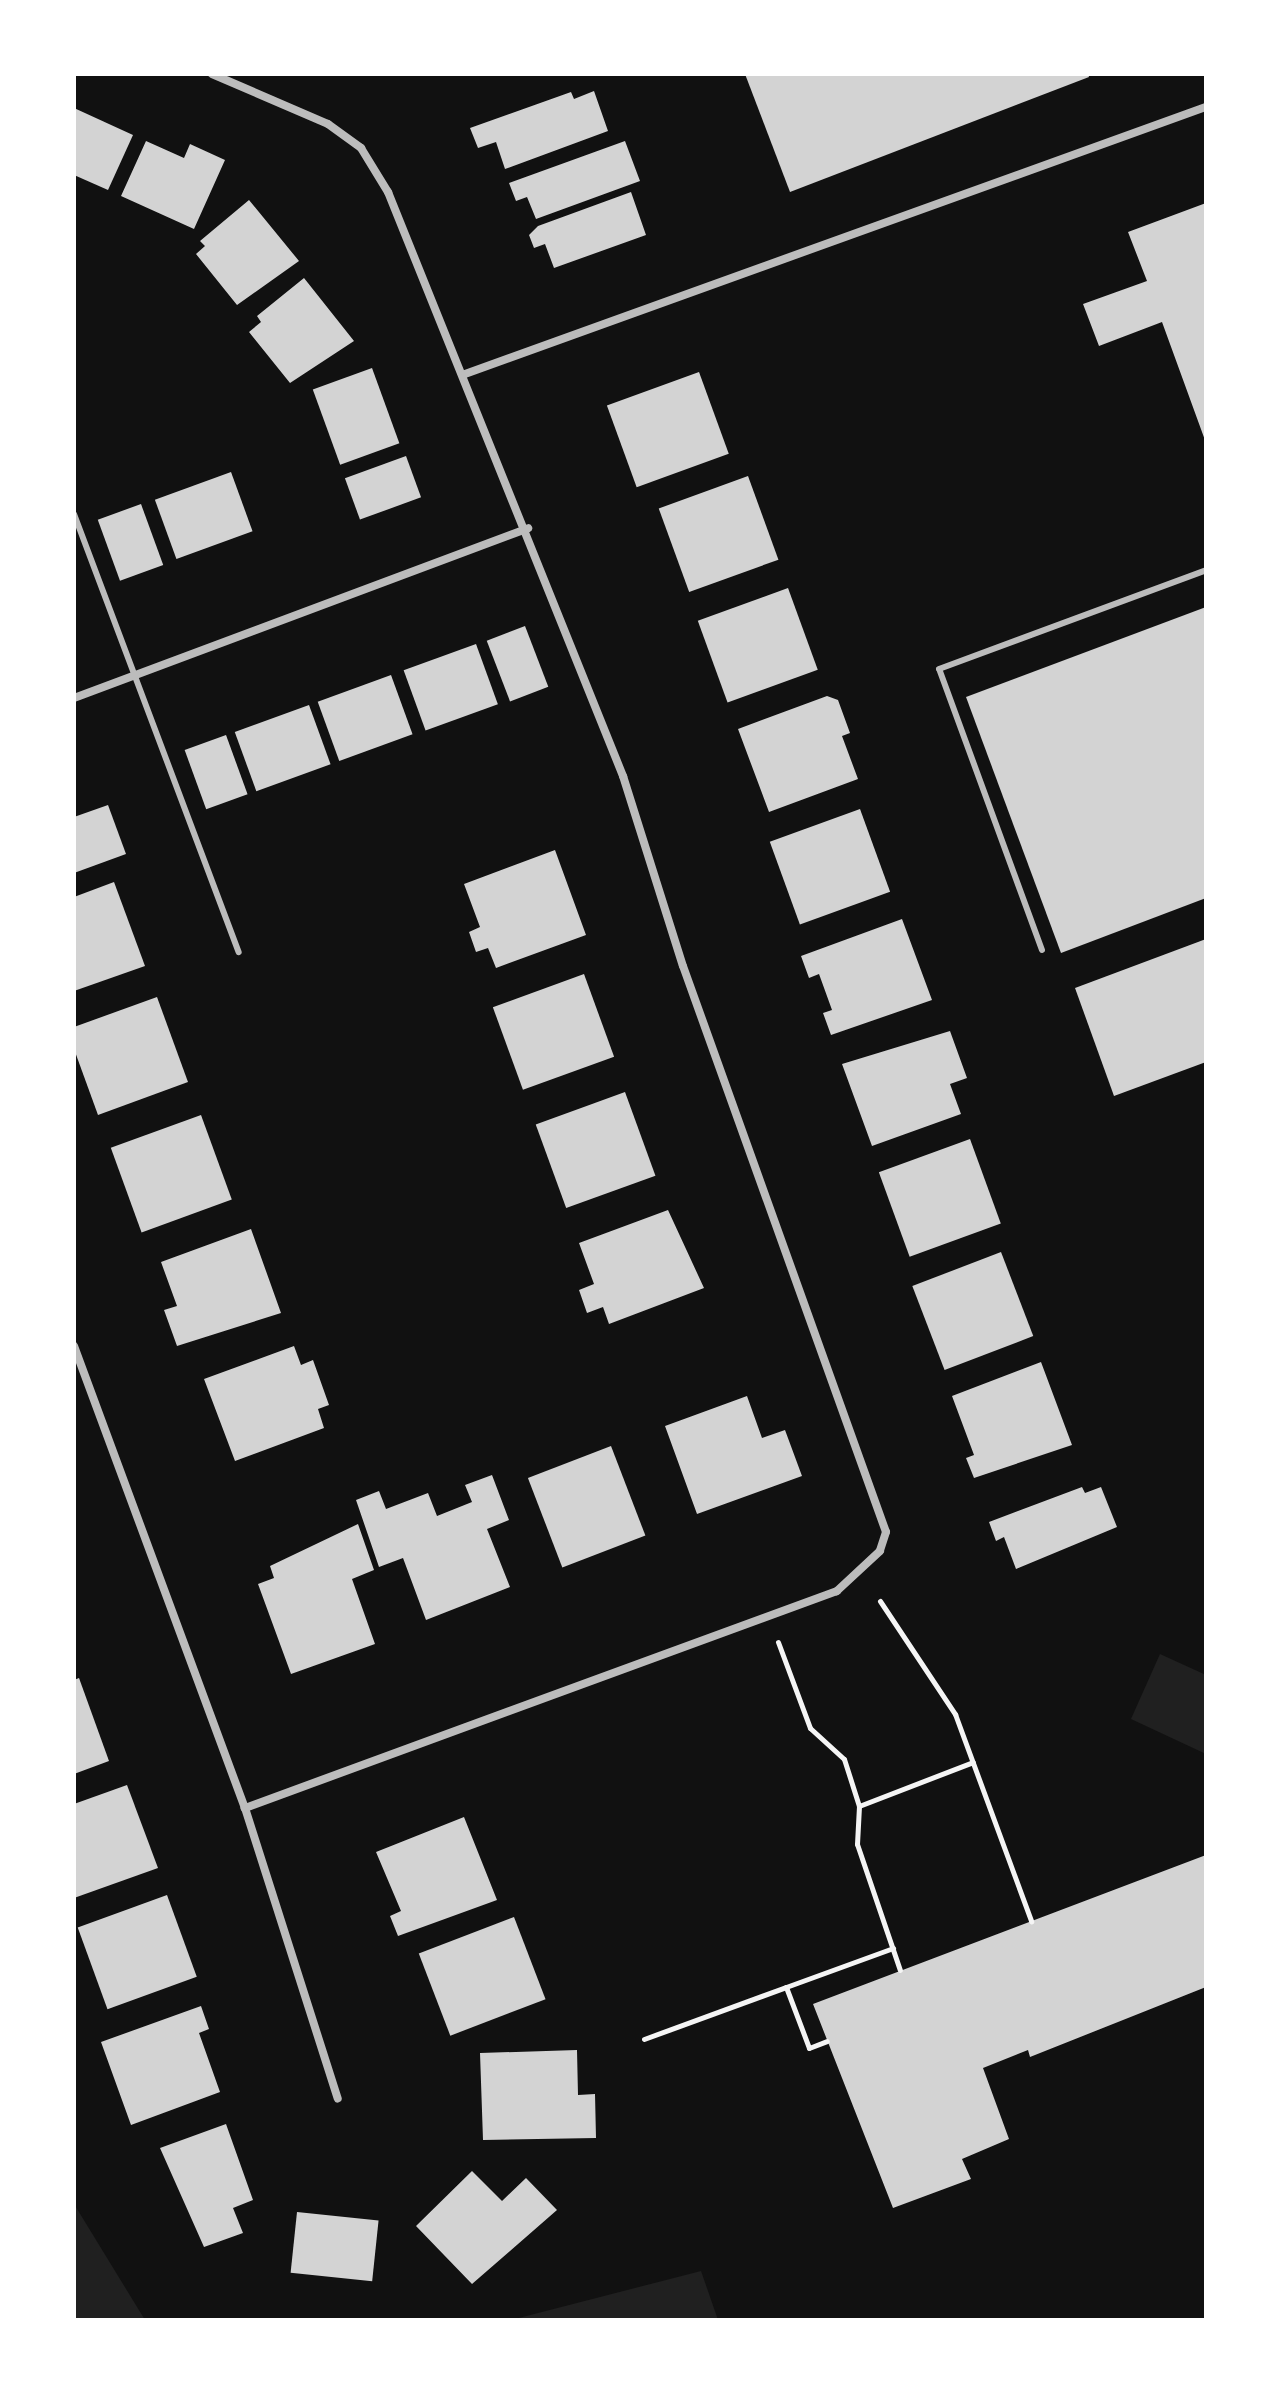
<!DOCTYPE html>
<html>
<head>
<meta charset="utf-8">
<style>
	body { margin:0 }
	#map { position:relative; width:1280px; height:2394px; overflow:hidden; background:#111; font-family:"Space Grotesk",sans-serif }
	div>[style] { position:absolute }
	.green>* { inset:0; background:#202020 }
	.building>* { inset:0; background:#d3d3d3; transform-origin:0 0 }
	.path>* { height:5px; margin:-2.5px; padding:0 2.5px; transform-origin:2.5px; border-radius:2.5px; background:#f5f5f5 }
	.service>* { height:6px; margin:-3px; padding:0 3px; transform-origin:3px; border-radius:3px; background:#bcbcbc }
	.minor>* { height:8px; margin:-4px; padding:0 4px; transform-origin:4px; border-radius:4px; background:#bcbcbc }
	span { translate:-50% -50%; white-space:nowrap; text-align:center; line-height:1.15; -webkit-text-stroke:7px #fff; paint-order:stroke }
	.frame { position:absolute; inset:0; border:76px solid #fff; pointer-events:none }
</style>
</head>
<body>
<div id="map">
	<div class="green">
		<i style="clip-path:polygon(1160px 1654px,1206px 1675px,1206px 1754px,1131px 1719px)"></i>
		<i style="clip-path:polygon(74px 2204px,145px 2320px,74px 2320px)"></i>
		<i style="clip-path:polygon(701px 2271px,718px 2320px,511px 2320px)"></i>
	</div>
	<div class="building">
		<i style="clip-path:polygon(745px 74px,1088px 74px,1089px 77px,790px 192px)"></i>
		<i style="clip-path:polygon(594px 91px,608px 131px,505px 169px,496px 142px,478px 148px,470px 128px,571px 92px,574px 99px)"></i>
		<i style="clip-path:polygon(74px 108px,133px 135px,108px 190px,74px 175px)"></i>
		<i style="clip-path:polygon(146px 141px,184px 158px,190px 144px,225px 160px,194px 229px,121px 196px)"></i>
		<i style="clip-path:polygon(625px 141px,640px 181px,536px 219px,527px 197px,516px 201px,509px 183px)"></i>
		<i style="clip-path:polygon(631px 192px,646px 235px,554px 268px,545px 244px,534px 248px,529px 235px,538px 226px)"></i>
		<i style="clip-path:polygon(249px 200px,299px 261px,237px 305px,196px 254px,205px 246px,200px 241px)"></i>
		<i style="clip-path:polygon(1206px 203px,1206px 443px,1162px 322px,1099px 346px,1083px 304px,1147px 281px,1128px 232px)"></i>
		<i style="clip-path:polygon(304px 278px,354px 341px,290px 383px,249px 332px,261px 322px,257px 316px)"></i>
		<i style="left:372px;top:368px;width:80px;height:63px;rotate:70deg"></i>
		<i style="left:699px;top:372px;width:87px;height:98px;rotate:70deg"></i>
		<i style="left:406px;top:456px;width:44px;height:65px;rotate:70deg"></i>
		<i style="left:231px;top:472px;width:63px;height:81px;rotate:70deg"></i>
		<i style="left:748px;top:476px;width:89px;height:95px;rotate:70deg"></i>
		<i style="left:141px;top:504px;width:65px;height:46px;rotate:70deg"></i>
		<i style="left:788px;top:588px;width:87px;height:96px;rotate:70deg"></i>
		<i style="clip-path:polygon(1206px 607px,1206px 898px,1061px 953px,966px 697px)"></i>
		<i style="left:525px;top:626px;width:65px;height:41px;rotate:69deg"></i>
		<i style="left:476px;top:644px;width:64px;height:77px;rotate:70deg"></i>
		<i style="left:391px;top:675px;width:63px;height:78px;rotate:70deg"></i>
		<i style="clip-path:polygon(827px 696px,838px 700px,850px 733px,842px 736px,858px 779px,769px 812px,738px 729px)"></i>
		<i style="left:309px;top:705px;width:63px;height:79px;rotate:70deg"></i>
		<i style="left:226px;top:735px;width:63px;height:44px;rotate:70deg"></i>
		<i style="clip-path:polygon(108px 805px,126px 854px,74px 873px,74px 817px)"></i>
		<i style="left:860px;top:809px;width:88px;height:96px;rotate:70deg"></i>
		<i style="clip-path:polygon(555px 850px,586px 935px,496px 968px,488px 948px,476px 952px,469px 932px,480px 927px,464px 884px)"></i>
		<i style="clip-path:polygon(114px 882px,145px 966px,74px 991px,74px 897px)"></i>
		<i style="clip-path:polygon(902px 919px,932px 1000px,831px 1035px,823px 1013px,832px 1010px,819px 974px,809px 978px,801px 956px)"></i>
		<i style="clip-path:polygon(1206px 939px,1206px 1062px,1114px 1096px,1075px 988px)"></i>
		<i style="left:584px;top:974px;width:88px;height:97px;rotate:70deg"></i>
		<i style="clip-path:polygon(157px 997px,188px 1082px,98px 1115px,74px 1049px,74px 1027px)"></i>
		<i style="clip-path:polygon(950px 1031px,967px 1078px,950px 1084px,961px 1114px,872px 1146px,842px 1064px)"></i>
		<i style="left:625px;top:1092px;width:89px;height:95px;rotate:70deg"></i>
		<i style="left:201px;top:1115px;width:90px;height:96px;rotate:70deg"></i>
		<i style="left:970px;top:1139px;width:90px;height:97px;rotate:70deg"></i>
		<i style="clip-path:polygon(668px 1210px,704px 1288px,609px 1324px,603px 1307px,587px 1313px,579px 1290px,594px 1284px,579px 1243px)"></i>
		<i style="clip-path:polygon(251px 1229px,281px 1313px,177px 1346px,164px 1310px,177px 1306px,161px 1262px)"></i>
		<i style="left:1001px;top:1252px;width:90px;height:95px;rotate:69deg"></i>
		<i style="clip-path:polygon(294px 1346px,301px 1365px,313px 1360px,329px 1405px,318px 1409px,324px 1428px,235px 1461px,204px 1379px)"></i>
		<i style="clip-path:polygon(1041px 1362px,1072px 1445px,974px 1478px,966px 1458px,974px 1455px,952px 1396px)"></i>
		<i style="clip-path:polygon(747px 1396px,762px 1438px,785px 1430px,802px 1476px,697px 1514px,665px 1426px)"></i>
		<i style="left:611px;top:1446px;width:96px;height:89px;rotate:69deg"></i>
		<i style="clip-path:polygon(492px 1475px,509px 1520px,487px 1529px,510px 1587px,426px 1620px,403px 1558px,379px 1567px,356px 1500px,379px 1491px,386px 1509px,428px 1493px,437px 1516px,472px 1502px,465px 1485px)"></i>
		<i style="clip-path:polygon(1082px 1487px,1085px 1493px,1101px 1487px,1117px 1527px,1016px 1569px,1004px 1537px,996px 1541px,989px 1522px)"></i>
		<i style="clip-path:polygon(358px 1524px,374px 1570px,352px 1579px,375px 1644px,291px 1674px,258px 1584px,274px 1578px,270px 1566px)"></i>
		<i style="clip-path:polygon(79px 1678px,109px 1761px,74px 1774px,74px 1680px)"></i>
		<i style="clip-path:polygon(127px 1785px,158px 1868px,74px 1898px,74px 1804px)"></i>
		<i style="clip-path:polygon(464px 1817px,497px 1900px,398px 1936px,390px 1916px,401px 1911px,376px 1852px)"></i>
		<i style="clip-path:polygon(1206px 1855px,1206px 1987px,1030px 2057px,1028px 2050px,983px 2068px,1009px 2139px,962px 2159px,971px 2179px,893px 2208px,813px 2004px)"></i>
		<i style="left:167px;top:1895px;width:87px;height:95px;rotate:70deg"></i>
		<i style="left:514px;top:1917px;width:88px;height:102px;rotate:69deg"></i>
		<i style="clip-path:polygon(201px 2006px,209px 2029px,199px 2033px,220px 2092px,131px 2125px,101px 2042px)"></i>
		<i style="clip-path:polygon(577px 2050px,578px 2095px,595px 2094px,596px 2138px,483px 2140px,480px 2053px)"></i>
		<i style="clip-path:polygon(226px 2124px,253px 2200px,233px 2208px,243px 2233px,204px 2247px,160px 2148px)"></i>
		<i style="clip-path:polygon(472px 2171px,502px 2201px,526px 2178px,557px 2210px,472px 2284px,416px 2226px)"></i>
		<i style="left:297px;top:2212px;width:82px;height:61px;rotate:6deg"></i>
	</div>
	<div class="path">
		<i style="left:880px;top:1601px;width:136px;rotate:56.4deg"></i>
		<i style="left:955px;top:1714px;width:221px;rotate:69.8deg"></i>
		<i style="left:778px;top:1642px;width:92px;rotate:69.6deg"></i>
		<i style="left:810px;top:1728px;width:46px;rotate:42.4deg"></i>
		<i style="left:844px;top:1759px;width:49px;rotate:72.3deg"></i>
		<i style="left:859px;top:1806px;width:38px;rotate:93deg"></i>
		<i style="left:857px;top:1844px;width:133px;rotate:71.2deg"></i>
		<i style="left:859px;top:1806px;width:122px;rotate:-21.1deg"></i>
		<i style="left:786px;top:1987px;width:114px;rotate:-20deg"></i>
		<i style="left:644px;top:2039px;width:151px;rotate:-20.1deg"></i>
		<i style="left:786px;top:1987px;width:65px;rotate:69.3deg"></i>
		<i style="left:809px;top:2048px;width:19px;rotate:-21deg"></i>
	</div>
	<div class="service">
		<i style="left:74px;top:514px;width:468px;rotate:69.4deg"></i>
		<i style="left:1042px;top:950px;width:299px;rotate:-110.1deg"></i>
		<i style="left:939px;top:669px;width:285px;rotate:-20.3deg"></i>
	</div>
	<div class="minor">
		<i style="left:212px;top:74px;width:126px;rotate:23.3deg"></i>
		<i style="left:328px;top:124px;width:41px;rotate:36deg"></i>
		<i style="left:361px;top:148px;width:52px;rotate:58.5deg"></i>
		<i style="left:388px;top:192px;width:630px;rotate:68.08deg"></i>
		<i style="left:623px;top:776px;width:199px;rotate:72.5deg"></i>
		<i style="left:683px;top:966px;width:601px;rotate:70.27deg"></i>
		<i style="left:886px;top:1532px;width:20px;rotate:108deg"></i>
		<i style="left:880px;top:1551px;width:59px;rotate:137.1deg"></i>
		<i style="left:837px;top:1591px;width:631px;rotate:159.87deg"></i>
		<i style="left:465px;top:374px;width:788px;rotate:-19.82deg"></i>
		<i style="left:74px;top:698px;width:485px;rotate:-20.5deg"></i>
		<i style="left:74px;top:1346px;width:493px;rotate:69.7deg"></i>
		<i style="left:245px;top:1808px;width:305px;rotate:72.3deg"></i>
	</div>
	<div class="frame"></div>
</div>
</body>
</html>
